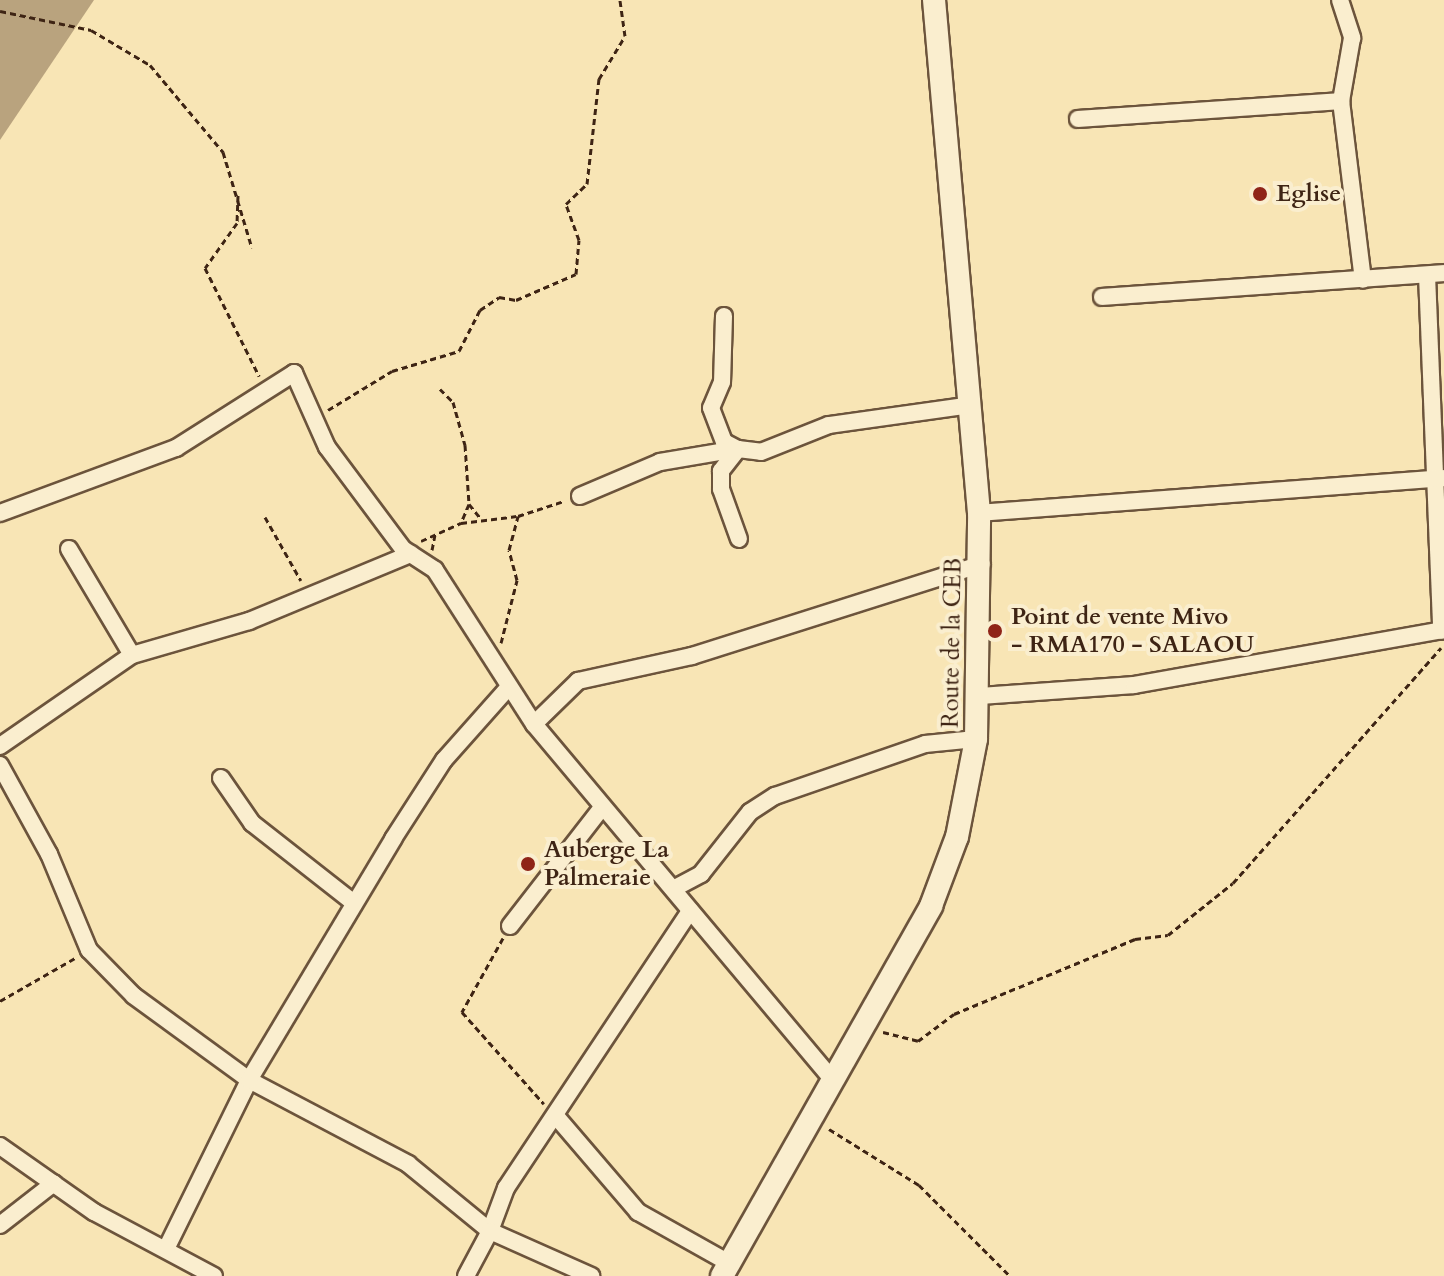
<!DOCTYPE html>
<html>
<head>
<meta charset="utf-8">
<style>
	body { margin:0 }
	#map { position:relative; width:1444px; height:1276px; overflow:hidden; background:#f8e5b5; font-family:Cardo,serif }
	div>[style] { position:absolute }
	.water>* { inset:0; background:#b9a37e }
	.path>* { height:3px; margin-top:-1.5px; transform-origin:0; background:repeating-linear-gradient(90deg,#3e2414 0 6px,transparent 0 10px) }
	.roads { filter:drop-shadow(2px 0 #6c543c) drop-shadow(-2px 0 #6c543c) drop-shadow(0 2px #6c543c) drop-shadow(0 -2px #6c543c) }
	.minor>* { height:16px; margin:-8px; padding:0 8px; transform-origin:8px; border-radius:8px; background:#faeecf }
	.secondary>* { height:22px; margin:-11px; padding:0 11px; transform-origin:11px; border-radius:11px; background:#faeecf }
	.dots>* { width:22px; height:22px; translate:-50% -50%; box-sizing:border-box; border:4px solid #faeecf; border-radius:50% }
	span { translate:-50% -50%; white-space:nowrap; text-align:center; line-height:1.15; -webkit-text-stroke:8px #faeecf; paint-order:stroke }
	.poi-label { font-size:24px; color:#3e2414; font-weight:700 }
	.left { translate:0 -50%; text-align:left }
	.street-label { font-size:24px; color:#3e2414 }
</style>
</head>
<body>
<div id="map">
	<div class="water">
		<i style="clip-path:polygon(0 0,94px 0,0 140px)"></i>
	</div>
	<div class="path">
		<i style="left:0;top:11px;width:93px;rotate:11.8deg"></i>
		<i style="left:91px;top:30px;width:69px;rotate:30.7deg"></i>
		<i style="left:150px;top:65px;width:114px;rotate:50deg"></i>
		<i style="left:223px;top:152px;width:100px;rotate:73.2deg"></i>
		<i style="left:238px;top:195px;width:28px;rotate:92deg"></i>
		<i style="left:237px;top:223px;width:55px;rotate:125.4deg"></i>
		<i style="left:205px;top:268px;width:121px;rotate:63.4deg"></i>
		<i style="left:440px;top:389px;width:18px;rotate:45deg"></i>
		<i style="left:453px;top:402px;width:45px;rotate:74.4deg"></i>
		<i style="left:465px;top:445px;width:59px;rotate:86.1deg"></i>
		<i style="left:469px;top:504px;width:21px;rotate:113deg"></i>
		<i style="left:328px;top:410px;width:75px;rotate:-31.4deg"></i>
		<i style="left:392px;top:371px;width:70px;rotate:-16.6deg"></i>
		<i style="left:459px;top:351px;width:46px;rotate:-62.9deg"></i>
		<i style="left:480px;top:310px;width:23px;rotate:-34deg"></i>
		<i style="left:499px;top:297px;width:17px;rotate:10deg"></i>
		<i style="left:516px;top:300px;width:65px;rotate:-23.4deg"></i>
		<i style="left:576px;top:274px;width:34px;rotate:-85deg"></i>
		<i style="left:579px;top:240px;width:38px;rotate:-110deg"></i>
		<i style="left:566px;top:204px;width:29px;rotate:-44deg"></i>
		<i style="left:587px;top:184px;width:106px;rotate:-83.5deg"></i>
		<i style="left:599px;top:79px;width:50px;rotate:-58.8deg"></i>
		<i style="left:625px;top:36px;width:36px;rotate:-98deg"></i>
		<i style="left:469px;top:504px;width:19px;rotate:51deg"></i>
		<i style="left:265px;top:517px;width:73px;rotate:60.6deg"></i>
		<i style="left:421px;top:541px;width:44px;rotate:-24.2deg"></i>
		<i style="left:461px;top:523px;width:56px;rotate:-7.1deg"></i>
		<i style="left:432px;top:550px;width:15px;rotate:-79deg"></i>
		<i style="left:501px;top:643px;width:65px;rotate:-75.7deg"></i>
		<i style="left:517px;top:580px;width:31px;rotate:-105deg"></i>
		<i style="left:509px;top:550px;width:35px;rotate:-75deg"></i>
		<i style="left:518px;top:516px;width:48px;rotate:-18.1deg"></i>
		<i style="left:503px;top:938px;width:85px;rotate:119deg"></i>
		<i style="left:462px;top:1012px;width:123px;rotate:48.3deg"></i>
		<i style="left:0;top:1001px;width:86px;rotate:-29.8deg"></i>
		<i style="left:883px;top:1032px;width:36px;rotate:14deg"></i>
		<i style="left:918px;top:1041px;width:45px;rotate:-36.9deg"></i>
		<i style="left:954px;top:1014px;width:196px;rotate:-22.5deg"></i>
		<i style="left:1135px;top:939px;width:33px;rotate:-7deg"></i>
		<i style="left:1168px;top:935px;width:83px;rotate:-38.7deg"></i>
		<i style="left:1233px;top:883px;width:314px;rotate:-48.5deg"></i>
		<i style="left:829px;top:1129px;width:106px;rotate:31.9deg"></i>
		<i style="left:919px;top:1185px;width:129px;rotate:45deg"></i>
	</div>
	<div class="roads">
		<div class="minor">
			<i style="left:1340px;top:0;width:40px;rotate:72deg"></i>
			<i style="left:1352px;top:38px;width:64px;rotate:99.9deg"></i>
			<i style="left:1341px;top:101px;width:180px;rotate:83deg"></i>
			<i style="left:1078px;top:119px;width:264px;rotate:-3.9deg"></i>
			<i style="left:1427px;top:275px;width:356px;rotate:87.7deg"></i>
			<i style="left:1102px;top:297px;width:343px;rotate:-4deg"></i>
			<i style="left:724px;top:316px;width:66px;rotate:91.7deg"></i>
			<i style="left:722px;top:382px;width:28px;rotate:113deg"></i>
			<i style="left:711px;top:408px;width:36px;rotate:69deg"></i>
			<i style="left:724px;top:442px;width:16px;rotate:27deg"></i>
			<i style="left:738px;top:449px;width:23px;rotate:7deg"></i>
			<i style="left:761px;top:452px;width:73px;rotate:-21.7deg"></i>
			<i style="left:829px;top:425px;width:144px;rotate:-8deg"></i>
			<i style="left:580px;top:496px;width:87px;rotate:-23deg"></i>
			<i style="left:660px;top:462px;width:79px;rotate:-9.5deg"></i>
			<i style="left:738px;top:449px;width:28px;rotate:128deg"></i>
			<i style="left:721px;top:471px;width:18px;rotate:90deg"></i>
			<i style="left:721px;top:489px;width:53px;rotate:70.2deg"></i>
			<i style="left:0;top:513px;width:188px;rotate:-20.3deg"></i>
			<i style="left:176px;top:448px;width:140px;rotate:-32.4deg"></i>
			<i style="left:294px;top:373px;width:81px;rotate:66deg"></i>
			<i style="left:327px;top:447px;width:127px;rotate:53.3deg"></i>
			<i style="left:403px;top:549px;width:38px;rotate:33deg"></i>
			<i style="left:435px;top:570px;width:183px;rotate:57.3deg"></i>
			<i style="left:534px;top:724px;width:465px;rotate:50deg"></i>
			<i style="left:979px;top:513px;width:466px;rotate:-4.3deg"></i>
			<i style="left:69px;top:549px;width:123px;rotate:59.3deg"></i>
			<i style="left:981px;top:696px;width:153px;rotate:-4.1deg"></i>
			<i style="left:1134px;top:685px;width:315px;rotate:-10.1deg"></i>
			<i style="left:534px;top:724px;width:62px;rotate:-44.3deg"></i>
			<i style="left:578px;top:681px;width:117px;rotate:-12.4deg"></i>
			<i style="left:692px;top:656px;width:304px;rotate:-17.6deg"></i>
			<i style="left:0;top:746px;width:160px;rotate:-34.6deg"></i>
			<i style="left:132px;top:655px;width:122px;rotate:-16.2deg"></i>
			<i style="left:249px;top:621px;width:175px;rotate:-22.5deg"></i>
			<i style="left:0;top:765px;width:102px;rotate:61.2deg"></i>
			<i style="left:49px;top:854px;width:104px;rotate:67.4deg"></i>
			<i style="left:89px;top:950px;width:64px;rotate:45.6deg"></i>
			<i style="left:134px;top:996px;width:142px;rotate:36.1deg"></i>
			<i style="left:249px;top:1080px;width:180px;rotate:27.8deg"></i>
			<i style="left:408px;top:1164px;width:106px;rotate:39.3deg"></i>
			<i style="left:490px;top:1231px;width:46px;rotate:-69.6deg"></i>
			<i style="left:506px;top:1188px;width:333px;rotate:-56.4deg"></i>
			<i style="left:221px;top:778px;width:55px;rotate:55.4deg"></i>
			<i style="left:252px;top:823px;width:130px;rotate:38.1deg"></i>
			<i style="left:673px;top:889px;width:32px;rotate:-28deg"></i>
			<i style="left:701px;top:874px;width:79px;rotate:-51.7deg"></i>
			<i style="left:750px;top:812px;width:30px;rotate:-33deg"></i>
			<i style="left:775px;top:796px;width:159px;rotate:-19.1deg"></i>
			<i style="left:925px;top:744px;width:51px;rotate:-5.6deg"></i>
			<i style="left:510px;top:926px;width:147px;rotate:-52.2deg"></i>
			<i style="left:555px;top:1115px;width:128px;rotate:49.4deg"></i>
			<i style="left:638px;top:1212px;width:104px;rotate:29.3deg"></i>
			<i style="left:0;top:1146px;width:115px;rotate:35.1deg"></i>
			<i style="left:94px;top:1212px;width:136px;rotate:28.1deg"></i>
			<i style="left:0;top:1225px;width:68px;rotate:-37.9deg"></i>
			<i style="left:167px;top:1247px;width:186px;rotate:-63.8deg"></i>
			<i style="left:249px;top:1080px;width:281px;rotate:-59.1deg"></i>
			<i style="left:393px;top:839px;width:94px;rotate:-57.2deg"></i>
			<i style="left:444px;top:760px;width:96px;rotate:-48.4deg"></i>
			<i style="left:466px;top:1276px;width:51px;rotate:-61.9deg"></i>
			<i style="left:490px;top:1231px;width:111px;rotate:24deg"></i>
		</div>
		<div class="secondary">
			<i style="left:722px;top:1276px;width:425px;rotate:-60.5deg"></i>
			<i style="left:931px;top:906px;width:74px;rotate:-69.4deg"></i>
			<i style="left:957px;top:837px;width:100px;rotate:-79deg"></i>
			<i style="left:976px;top:739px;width:226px;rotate:-89.2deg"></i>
			<i style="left:979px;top:513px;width:515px;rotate:-95.01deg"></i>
		</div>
	</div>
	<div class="dots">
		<i style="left:1260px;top:194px;background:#8f2418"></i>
		<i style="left:995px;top:631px;background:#8f2418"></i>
		<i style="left:528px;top:864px;background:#8f2418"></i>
	</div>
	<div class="poi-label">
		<span class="left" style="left:1276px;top:194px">Eglise</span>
		<span class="left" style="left:1011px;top:631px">Point de vente Mivo<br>- RMA170 - SALAOU</span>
		<span class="left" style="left:544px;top:864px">Auberge La<br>Palmeraie</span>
	</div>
	<div class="street-label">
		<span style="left:952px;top:643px;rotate:-89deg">Route de la CEB</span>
	</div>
</div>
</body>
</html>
